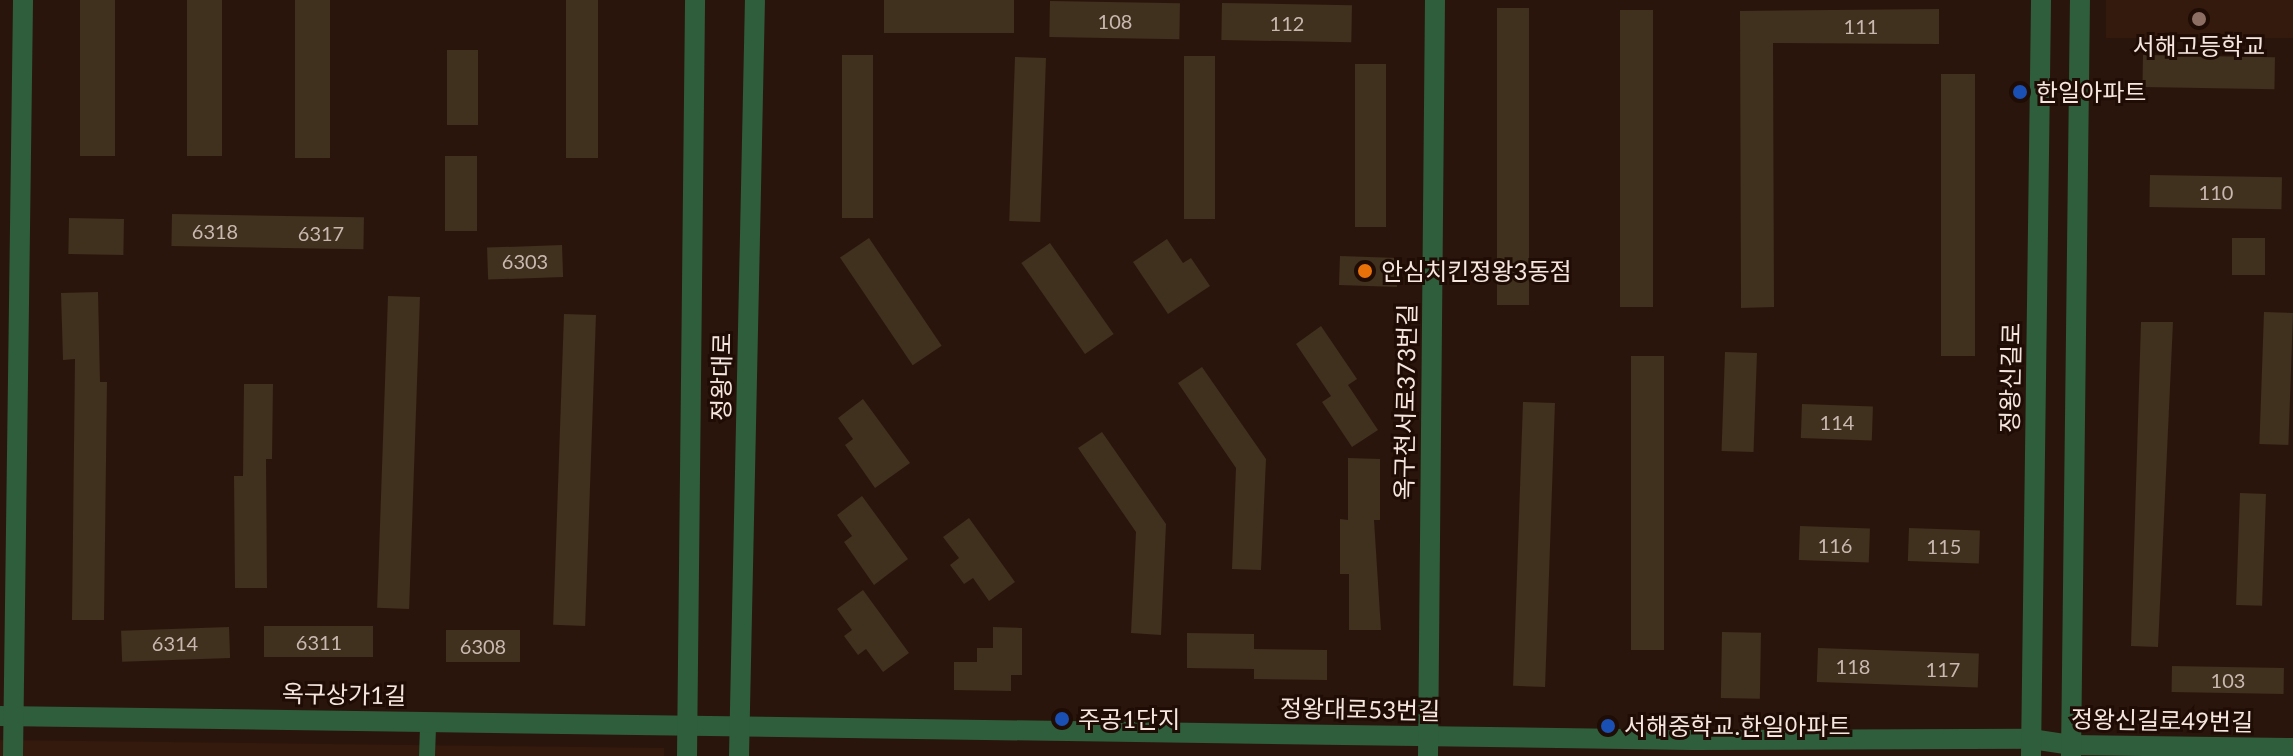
<!DOCTYPE html>
<html>
<head>
<meta charset="utf-8">
<style>
	body { margin:0 }
	#map { position:relative; width:2293px; height:756px; overflow:hidden; background:#2a150c; font-family:Lato,"Noto Sans KR",sans-serif }
	div>[style] { position:absolute }
	.built>* { inset:0; background:#34190d; transform-origin:0 0 }
	.building>* { inset:0; background:#40301e; transform-origin:0 0 }
	.minor>* { height:16px; margin:-8px; padding:0 8px; transform-origin:8px; border-radius:8px; background:#2f5e3d }
	.tertiary>* { height:20px; margin:-10px; padding:0 10px; transform-origin:10px; border-radius:10px; background:#2f5e3d }
	.dots>* { width:22px; height:22px; translate:-50% -50%; box-sizing:border-box; border:4px solid #1f0c04; border-radius:50% }
	span { translate:-50% -50%; white-space:nowrap; text-align:center; line-height:1.15; -webkit-text-stroke:6px #1f0c04; paint-order:stroke }
	.number-label { font-size:20px; color:#c8b8b0 }
	.number-label span { -webkit-text-stroke-width:0 }
	.poi-label { font-size:24px; color:#f5e6e0 }
	.left { translate:0 -50%; text-align:left }
	.street-label { font-size:24px; color:#f5e6e0 }
</style>
</head>
<body>
<div id="map">
	<div class="built">
		<i style="left:2106px;top:0;width:187px;height:38px"></i>
		<i style="clip-path:polygon(0 740px,664px 748px,664px 756px,0 756px)"></i>
	</div>
	<div class="building">
		<i style="left:80px;top:0;width:35px;height:156px"></i>
		<i style="left:187px;top:0;width:35px;height:156px"></i>
		<i style="left:295px;top:0;width:35px;height:158px"></i>
		<i style="left:566px;top:0;width:32px;height:158px"></i>
		<i style="left:884px;top:0;width:130px;height:33px"></i>
		<i style="left:1050px;top:1px;width:130px;height:36px;rotate:1deg"></i>
		<i style="left:1222px;top:3px;width:130px;height:37px;rotate:1deg"></i>
		<i style="left:1497px;top:8px;width:32px;height:297px"></i>
		<i style="clip-path:polygon(1939px 9px,1939px 44px,1773px 43px,1774px 307px,1741px 308px,1740px 11px)"></i>
		<i style="left:1620px;top:10px;width:33px;height:297px"></i>
		<i style="left:447px;top:50px;width:31px;height:75px"></i>
		<i style="left:842px;top:55px;width:31px;height:163px"></i>
		<i style="left:2143px;top:55px;width:132px;height:32px;rotate:1deg"></i>
		<i style="left:1184px;top:56px;width:31px;height:163px"></i>
		<i style="left:1015px;top:57px;width:31px;height:164px;rotate:2deg"></i>
		<i style="left:1355px;top:64px;width:31px;height:163px"></i>
		<i style="left:1941px;top:74px;width:34px;height:282px"></i>
		<i style="left:445px;top:156px;width:32px;height:75px"></i>
		<i style="left:2150px;top:175px;width:132px;height:32px;rotate:1deg"></i>
		<i style="left:172px;top:214px;width:192px;height:32px;rotate:1deg"></i>
		<i style="left:69px;top:218px;width:55px;height:36px;rotate:1deg"></i>
		<i style="left:869px;top:238px;width:130px;height:35px;rotate:56deg"></i>
		<i style="left:2232px;top:238px;width:33px;height:37px"></i>
		<i style="clip-path:polygon(1167px 239px,1183px 263px,1191px 258px,1210px 286px,1168px 314px,1133px 262px)"></i>
		<i style="left:1050px;top:243px;width:111px;height:35px;rotate:55deg"></i>
		<i style="left:562px;top:245px;width:32px;height:75px;rotate:88deg"></i>
		<i style="left:1340px;top:256px;width:58px;height:29px;rotate:2deg"></i>
		<i style="clip-path:polygon(98px 292px,100px 382px,107px 382px,104px 620px,72px 620px,75px 359px,63px 360px,61px 293px)"></i>
		<i style="left:388px;top:296px;width:32px;height:312px;rotate:2deg"></i>
		<i style="left:2264px;top:312px;width:29px;height:132px;rotate:2deg"></i>
		<i style="left:564px;top:314px;width:32px;height:311px;rotate:2deg"></i>
		<i style="clip-path:polygon(2141px 322px,2173px 322px,2158px 647px,2131px 646px)"></i>
		<i style="clip-path:polygon(1321px 326px,1357px 379px,1348px 385px,1378px 430px,1352px 447px,1322px 402px,1331px 396px,1296px 344px)"></i>
		<i style="left:1725px;top:352px;width:32px;height:99px;rotate:2deg"></i>
		<i style="left:1631px;top:356px;width:33px;height:294px"></i>
		<i style="clip-path:polygon(1202px 367px,1266px 459px,1261px 570px,1232px 569px,1236px 468px,1178px 383px)"></i>
		<i style="clip-path:polygon(244px 384px,273px 384px,272px 459px,266px 459px,267px 588px,235px 588px,234px 476px,243px 476px)"></i>
		<i style="clip-path:polygon(863px 399px,910px 463px,875px 488px,845px 445px,853px 439px,838px 418px)"></i>
		<i style="left:1523px;top:402px;width:32px;height:284px;rotate:2deg"></i>
		<i style="left:1802px;top:404px;width:71px;height:34px;rotate:2deg"></i>
		<i style="clip-path:polygon(1102px 432px,1166px 524px,1161px 635px,1131px 633px,1136px 532px,1078px 448px)"></i>
		<i style="clip-path:polygon(1348px 458px,1380px 459px,1380px 520px,1374px 520px,1381px 630px,1349px 630px,1349px 574px,1340px 574px,1340px 519px,1348px 520px)"></i>
		<i style="left:2240px;top:493px;width:26px;height:112px;rotate:2deg"></i>
		<i style="clip-path:polygon(862px 496px,908px 559px,874px 585px,844px 542px,852px 536px,837px 515px)"></i>
		<i style="clip-path:polygon(969px 518px,1015px 582px,989px 601px,973px 578px,964px 584px,950px 565px,959px 558px,943px 537px)"></i>
		<i style="left:1800px;top:526px;width:70px;height:34px;rotate:2deg"></i>
		<i style="left:1909px;top:528px;width:71px;height:33px;rotate:2deg"></i>
		<i style="clip-path:polygon(863px 590px,909px 653px,883px 672px,866px 649px,858px 655px,844px 636px,852px 630px,837px 609px)"></i>
		<i style="left:373px;top:626px;width:31px;height:109px;rotate:90deg"></i>
		<i style="left:229px;top:627px;width:31px;height:108px;rotate:88deg"></i>
		<i style="clip-path:polygon(993px 627px,1022px 628px,1022px 675px,1011px 675px,1011px 691px,954px 690px,954px 662px,977px 662px,977px 648px,993px 648px)"></i>
		<i style="left:446px;top:630px;width:74px;height:32px"></i>
		<i style="left:1722px;top:632px;width:39px;height:66px;rotate:1deg"></i>
		<i style="clip-path:polygon(1187px 633px,1254px 634px,1254px 649px,1327px 650px,1327px 680px,1254px 679px,1254px 669px,1187px 668px)"></i>
		<i style="left:1818px;top:648px;width:161px;height:34px;rotate:2deg"></i>
		<i style="left:2172px;top:666px;width:112px;height:26px;rotate:1deg"></i>
	</div>
	<div class="minor">
		<i style="left:427px;top:756px;width:34px;rotate:-88deg"></i>
	</div>
	<div class="tertiary">
		<i style="left:0;top:716px;width:1693px;rotate:0.81deg"></i>
		<i style="left:1693px;top:740px;width:338px;rotate:-0.2deg"></i>
		<i style="left:2031px;top:739px;width:40px;rotate:8.5deg"></i>
		<i style="left:2071px;top:745px;width:222px;rotate:0.8deg"></i>
		<i style="left:13px;top:756px;width:756px;rotate:-89.24deg"></i>
		<i style="left:687px;top:756px;width:756px;rotate:-89.39deg"></i>
		<i style="left:739px;top:756px;width:756px;rotate:-88.79deg"></i>
		<i style="left:1428px;top:756px;width:756px;rotate:-89.47deg"></i>
		<i style="left:2031px;top:756px;width:756px;rotate:-89.24deg"></i>
		<i style="left:2071px;top:756px;width:756px;rotate:-89.32deg"></i>
	</div>
	<div class="dots">
		<i style="left:2199px;top:19px;background:#8d6e63"></i>
		<i style="left:2020px;top:92px;background:#1a4fb4"></i>
		<i style="left:1365px;top:271px;background:#e8710a"></i>
		<i style="left:1062px;top:719px;background:#1a4fb4"></i>
		<i style="left:1608px;top:726px;background:#1a4fb4"></i>
	</div>
	<div class="number-label">
		<span style="left:1115px;top:21px">108</span>
		<span style="left:1287px;top:23px">112</span>
		<span style="left:1861px;top:26px">111</span>
		<span style="left:2216px;top:192px">110</span>
		<span style="left:215px;top:231px">6318</span>
		<span style="left:321px;top:233px">6317</span>
		<span style="left:525px;top:261px">6303</span>
		<span style="left:1837px;top:422px">114</span>
		<span style="left:1835px;top:545px">116</span>
		<span style="left:1944px;top:546px">115</span>
		<span style="left:319px;top:642px">6311</span>
		<span style="left:175px;top:643px">6314</span>
		<span style="left:483px;top:646px">6308</span>
		<span style="left:1853px;top:666px">118</span>
		<span style="left:1943px;top:669px">117</span>
		<span style="left:2228px;top:680px">103</span>
	</div>
	<div class="poi-label">
		<span style="left:2199px;top:46px">서해고등학교</span>
		<span class="left" style="left:2036px;top:92px">한일아파트</span>
		<span class="left" style="left:1381px;top:271px">안심치킨정왕3동점</span>
		<span class="left" style="left:1078px;top:719px">주공1단지</span>
		<span class="left" style="left:1624px;top:726px">서해중학교.한일아파트</span>
	</div>
	<div class="street-label">
		<span style="left:721px;top:377px;rotate:-89deg">정왕대로</span>
		<span style="left:2010px;top:378px;rotate:-89deg">정왕신길로</span>
		<span style="left:1405px;top:402px;rotate:-89deg">옥구천서로373번길</span>
		<span style="left:344px;top:694px;rotate:1deg">옥구상가1길</span>
		<span style="left:1360px;top:709px;rotate:1deg">정왕대로53번길</span>
		<span style="left:2162px;top:720px;rotate:1deg">정왕신길로49번길</span>
	</div>
</div>
</body>
</html>
